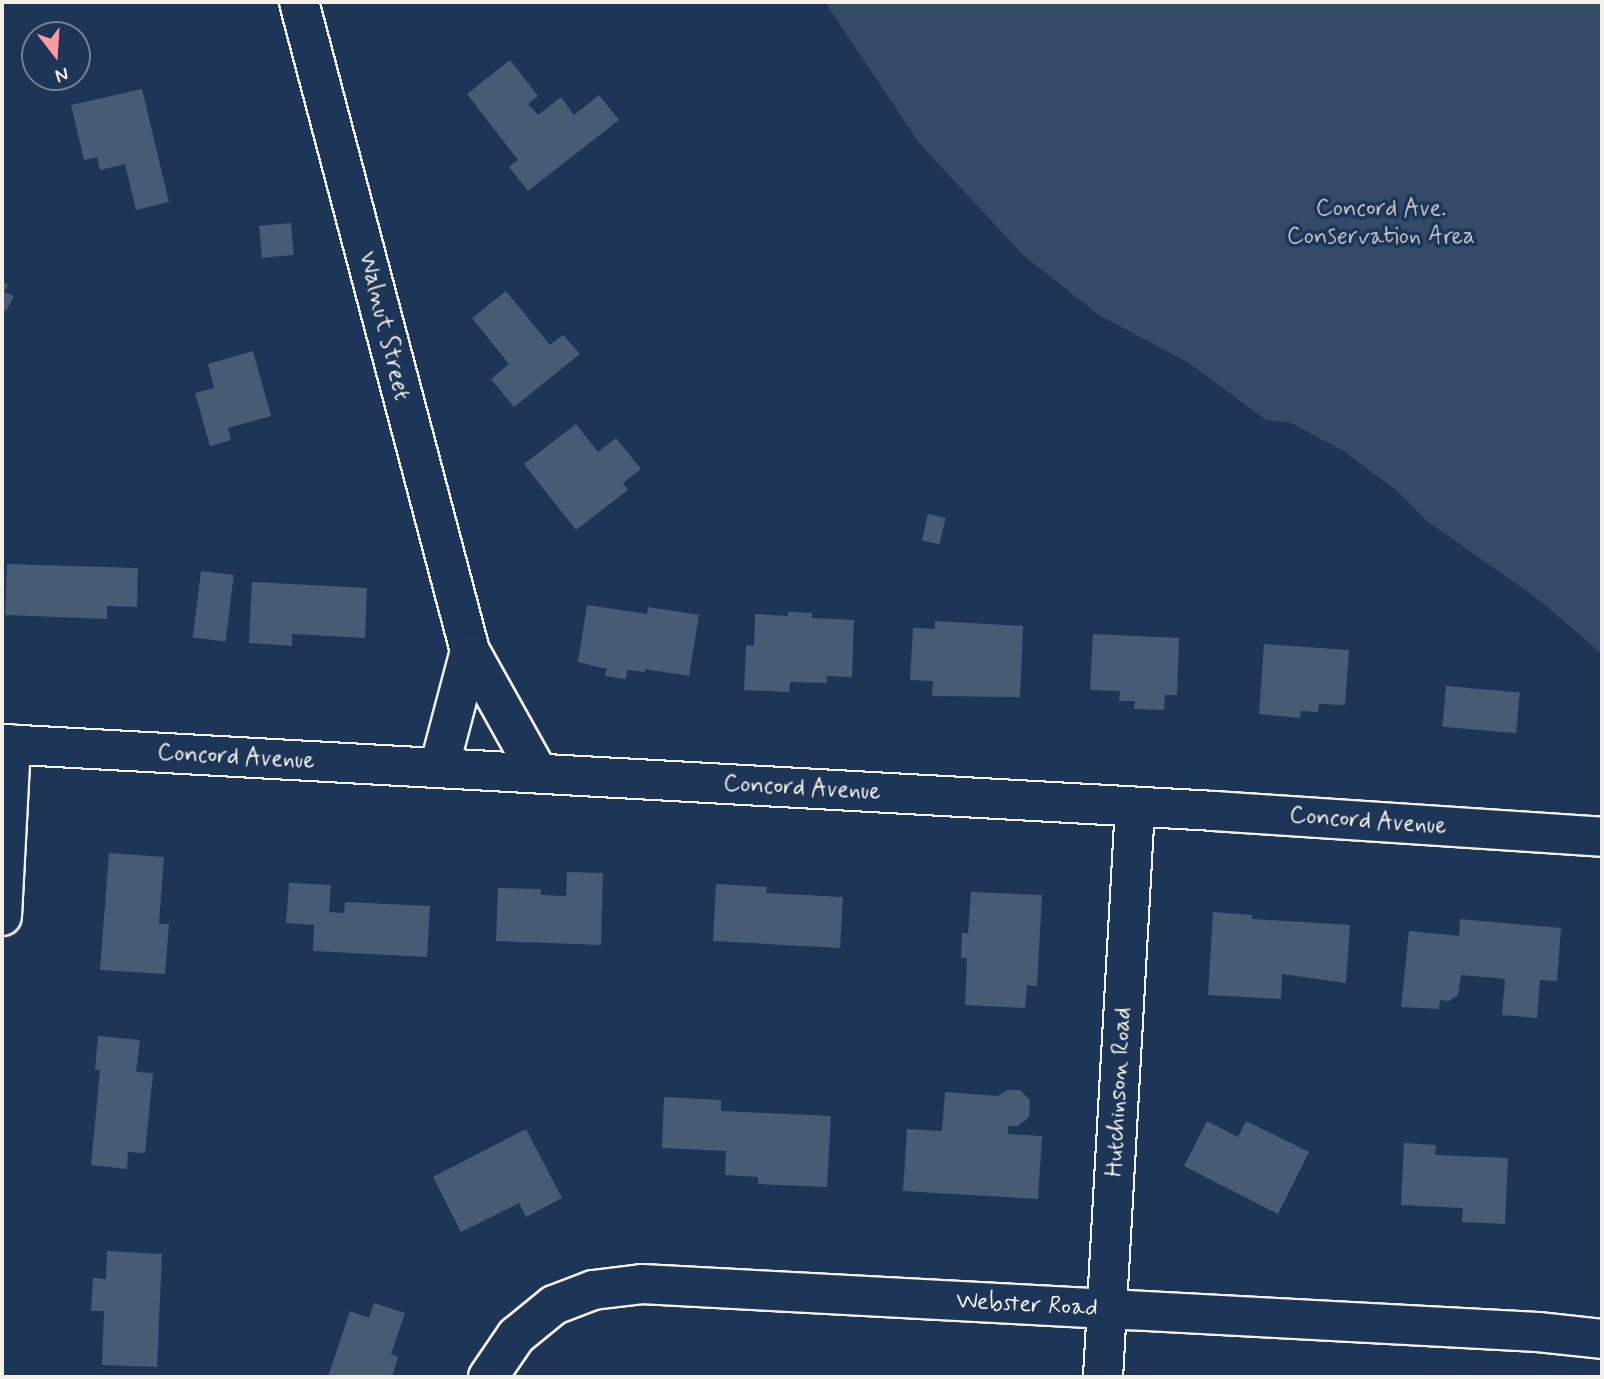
<!DOCTYPE html>
<html>
<head>
<meta charset="utf-8">
<style>
	body { margin:0 }
	#map { position:relative; width:1604px; height:1379px; overflow:hidden; background:#1d3557; font-family:Mynerve,sans-serif }
	div>[style] { position:absolute }
	.green>* { inset:0; background:#354a67 }
	.building>* { inset:0; background:#485b74; transform-origin:0 0 }
	.roads { filter:drop-shadow(2px 0 #f4f1e8) drop-shadow(-2px 0 #f4f1e8) drop-shadow(0 2px #f4f1e8) drop-shadow(0 -2px #f4f1e8) }
	.minor>* { height:38px; margin:-19px; padding:0 19px; transform-origin:19px; border-radius:19px; background:#1d3557 }
	.tertiary>* { height:38px; margin:-19px; padding:0 19px; transform-origin:19px; border-radius:19px; background:#1d3557 }
	.secondary>* { height:38px; margin:-19px; padding:0 19px; transform-origin:19px; border-radius:19px; background:#1d3557 }
	span { translate:-50% -50%; white-space:nowrap; text-align:center; line-height:1.15; -webkit-text-stroke:7px #1d3557; paint-order:stroke }
	.park-label { font-size:24px; color:#bbbfc1 }
	.street-label { font-size:24px; color:#f4f1e8 }
	.frame { position:absolute; inset:0; border:4px solid #f4f1e8; pointer-events:none }
	.north { position:absolute; left:21px; top:21px; width:70px; height:70px; box-sizing:border-box; background:#1d3557; border:2px solid #738091; border-radius:50%; rotate:163deg; font-size:19px; font-weight:700; line-height:28px; text-align:center; color:#f4f1e8 }
	.north::after { content:''; display:block; margin:auto; width:24px; height:32px; background:#ff9aa2; clip-path:polygon(50% 0,100% 100%,50% 72%,0 100%) }
</style>
</head>
<body>
<div id="map">
	<div class="green">
		<i style="clip-path:polygon(825px 2px,1602px 2px,1602px 654px,1538px 599px,1427px 521px,1397px 491px,1342px 450px,1291px 423px,1266px 420px,1189px 363px,1099px 315px,1024px 256px,920px 144px)"></i>
	</div>
	<div class="building">
		<i style="clip-path:polygon(510px 60px,538px 96px,528px 104px,538px 115px,561px 97px,574px 115px,599px 95px,619px 120px,528px 191px,509px 167px,518px 160px,467px 94px)"></i>
		<i style="clip-path:polygon(142px 89px,169px 202px,136px 210px,125px 164px,100px 170px,97px 157px,84px 160px,71px 105px)"></i>
		<i style="left:291px;top:223px;width:32px;height:32px;rotate:85deg"></i>
		<i style="clip-path:polygon(2px 281px,8px 285px,4px 292px,14px 296px,6px 311px,2px 309px)"></i>
		<i style="clip-path:polygon(506px 291px,550px 345px,563px 335px,580px 354px,514px 407px,491px 379px,509px 364px,472px 318px)"></i>
		<i style="clip-path:polygon(253px 351px,271px 416px,228px 428px,231px 440px,210px 446px,195px 393px,214px 388px,208px 364px)"></i>
		<i style="clip-path:polygon(576px 424px,598px 452px,616px 438px,641px 469px,623px 483px,628px 490px,576px 530px,524px 464px)"></i>
		<i style="left:928px;top:514px;width:18px;height:27px;rotate:13deg"></i>
		<i style="clip-path:polygon(7px 564px,138px 568px,137px 607px,107px 606px,107px 619px,5px 615px)"></i>
		<i style="left:201px;top:571px;width:33px;height:67px;rotate:7deg"></i>
		<i style="clip-path:polygon(252px 582px,367px 588px,365px 638px,292px 634px,292px 646px,249px 643px)"></i>
		<i style="clip-path:polygon(587px 605px,647px 614px,648px 607px,699px 615px,689px 676px,645px 669px,645px 672px,627px 670px,626px 679px,605px 676px,607px 669px,578px 662px)"></i>
		<i style="clip-path:polygon(788px 612px,812px 613px,812px 618px,854px 620px,852px 677px,827px 676px,827px 683px,790px 682px,789px 692px,744px 690px,746px 645px,754px 646px,755px 614px,788px 616px)"></i>
		<i style="clip-path:polygon(935px 621px,1023px 626px,1020px 697px,932px 696px,933px 681px,910px 680px,913px 628px,935px 629px)"></i>
		<i style="clip-path:polygon(1093px 634px,1179px 638px,1177px 695px,1165px 695px,1164px 710px,1134px 709px,1135px 701px,1119px 701px,1120px 691px,1090px 690px)"></i>
		<i style="clip-path:polygon(1264px 644px,1349px 650px,1345px 705px,1319px 704px,1318px 712px,1301px 711px,1300px 718px,1259px 714px)"></i>
		<i style="left:1446px;top:686px;width:74px;height:41px;rotate:5deg"></i>
		<i style="clip-path:polygon(109px 853px,164px 857px,159px 924px,169px 924px,165px 974px,100px 970px)"></i>
		<i style="clip-path:polygon(567px 872px,603px 873px,601px 945px,496px 941px,498px 888px,541px 889px,541px 895px,566px 896px)"></i>
		<i style="clip-path:polygon(289px 883px,331px 885px,329px 912px,344px 913px,345px 902px,430px 906px,427px 957px,313px 951px,314px 925px,286px 923px)"></i>
		<i style="clip-path:polygon(716px 884px,767px 887px,766px 893px,843px 897px,840px 948px,713px 941px)"></i>
		<i style="clip-path:polygon(971px 892px,1042px 895px,1037px 986px,1027px 985px,1025px 1008px,965px 1005px,967px 958px,961px 958px,962px 933px,968px 933px)"></i>
		<i style="clip-path:polygon(1213px 912px,1252px 915px,1252px 919px,1350px 925px,1346px 983px,1282px 974px,1281px 999px,1208px 995px)"></i>
		<i style="clip-path:polygon(1460px 919px,1561px 928px,1557px 981px,1540px 980px,1537px 1018px,1502px 1015px,1505px 979px,1461px 975px,1458px 995px,1449px 1001px,1440px 1000px,1439px 1009px,1401px 1007px,1409px 931px,1459px 936px)"></i>
		<i style="clip-path:polygon(98px 1036px,140px 1040px,136px 1072px,153px 1073px,145px 1153px,128px 1152px,127px 1169px,91px 1165px,100px 1070px,95px 1070px)"></i>
		<i style="clip-path:polygon(1007px 1090px,1020px 1090px,1030px 1100px,1029px 1117px,1018px 1126px,1008px 1126px,1008px 1134px,1042px 1136px,1038px 1199px,903px 1191px,907px 1129px,942px 1131px,945px 1092px,998px 1096px)"></i>
		<i style="clip-path:polygon(664px 1097px,721px 1100px,721px 1111px,831px 1116px,827px 1187px,758px 1184px,758px 1177px,725px 1175px,726px 1151px,662px 1148px)"></i>
		<i style="clip-path:polygon(1207px 1121px,1238px 1137px,1246px 1121px,1309px 1152px,1278px 1214px,1184px 1166px)"></i>
		<i style="clip-path:polygon(526px 1129px,562px 1198px,526px 1217px,519px 1203px,461px 1232px,433px 1177px)"></i>
		<i style="clip-path:polygon(1404px 1143px,1436px 1145px,1435px 1155px,1508px 1158px,1505px 1224px,1462px 1222px,1463px 1208px,1401px 1205px)"></i>
		<i style="clip-path:polygon(107px 1251px,162px 1254px,157px 1367px,102px 1365px,104px 1311px,91px 1311px,93px 1278px,106px 1279px)"></i>
		<i style="clip-path:polygon(374px 1303px,405px 1313px,391px 1354px,398px 1357px,392px 1377px,328px 1377px,350px 1311px,369px 1318px)"></i>
	</div>
	<div class="roads">
		<div class="minor">
			<i style="left:488px;top:1377px;width:50px;rotate:-55.7deg"></i>
			<i style="left:516px;top:1336px;width:49px;rotate:-39.2deg"></i>
			<i style="left:554px;top:1305px;width:42px;rotate:-21deg"></i>
			<i style="left:593px;top:1290px;width:49px;rotate:-7deg"></i>
			<i style="left:642px;top:1284px;width:897px;rotate:3.07deg"></i>
			<i style="left:1538px;top:1332px;width:64px;rotate:6.2deg"></i>
			<i style="left:1103px;top:1377px;width:571px;rotate:-86.79deg"></i>
		</div>
		<div class="tertiary">
			<i style="left:299px;top:2px;width:671px;rotate:75.24deg"></i>
			<i style="left:470px;top:651px;width:140px;rotate:60.9deg"></i>
			<i style="left:439px;top:768px;width:121px;rotate:-75.2deg"></i>
			<i style="left:2px;top:916px;width:172px;rotate:-87deg"></i>
		</div>
		<div class="secondary">
			<i style="left:2px;top:744px;width:1214px;rotate:3.16deg"></i>
			<i style="left:1214px;top:811px;width:389px;rotate:3.8deg"></i>
		</div>
	</div>
	<div class="park-label">
		<span style="left:1381px;top:223px">Concord Ave.<br>Conservation Area</span>
	</div>
	<div class="street-label">
		<span style="left:384px;top:326px;rotate:76deg">Walnut Street</span>
		<span style="left:236px;top:757px;rotate:3deg">Concord Avenue</span>
		<span style="left:802px;top:788px;rotate:3deg">Concord Avenue</span>
		<span style="left:1368px;top:821px;rotate:4deg">Concord Avenue</span>
		<span style="left:1119px;top:1092px;rotate:-87deg">Hutchinson Road</span>
		<span style="left:1027px;top:1305px;rotate:3deg">Webster Road</span>
	</div>
	<div class="frame"></div>
	<div class="north">N</div>
</div>
</body>
</html>
